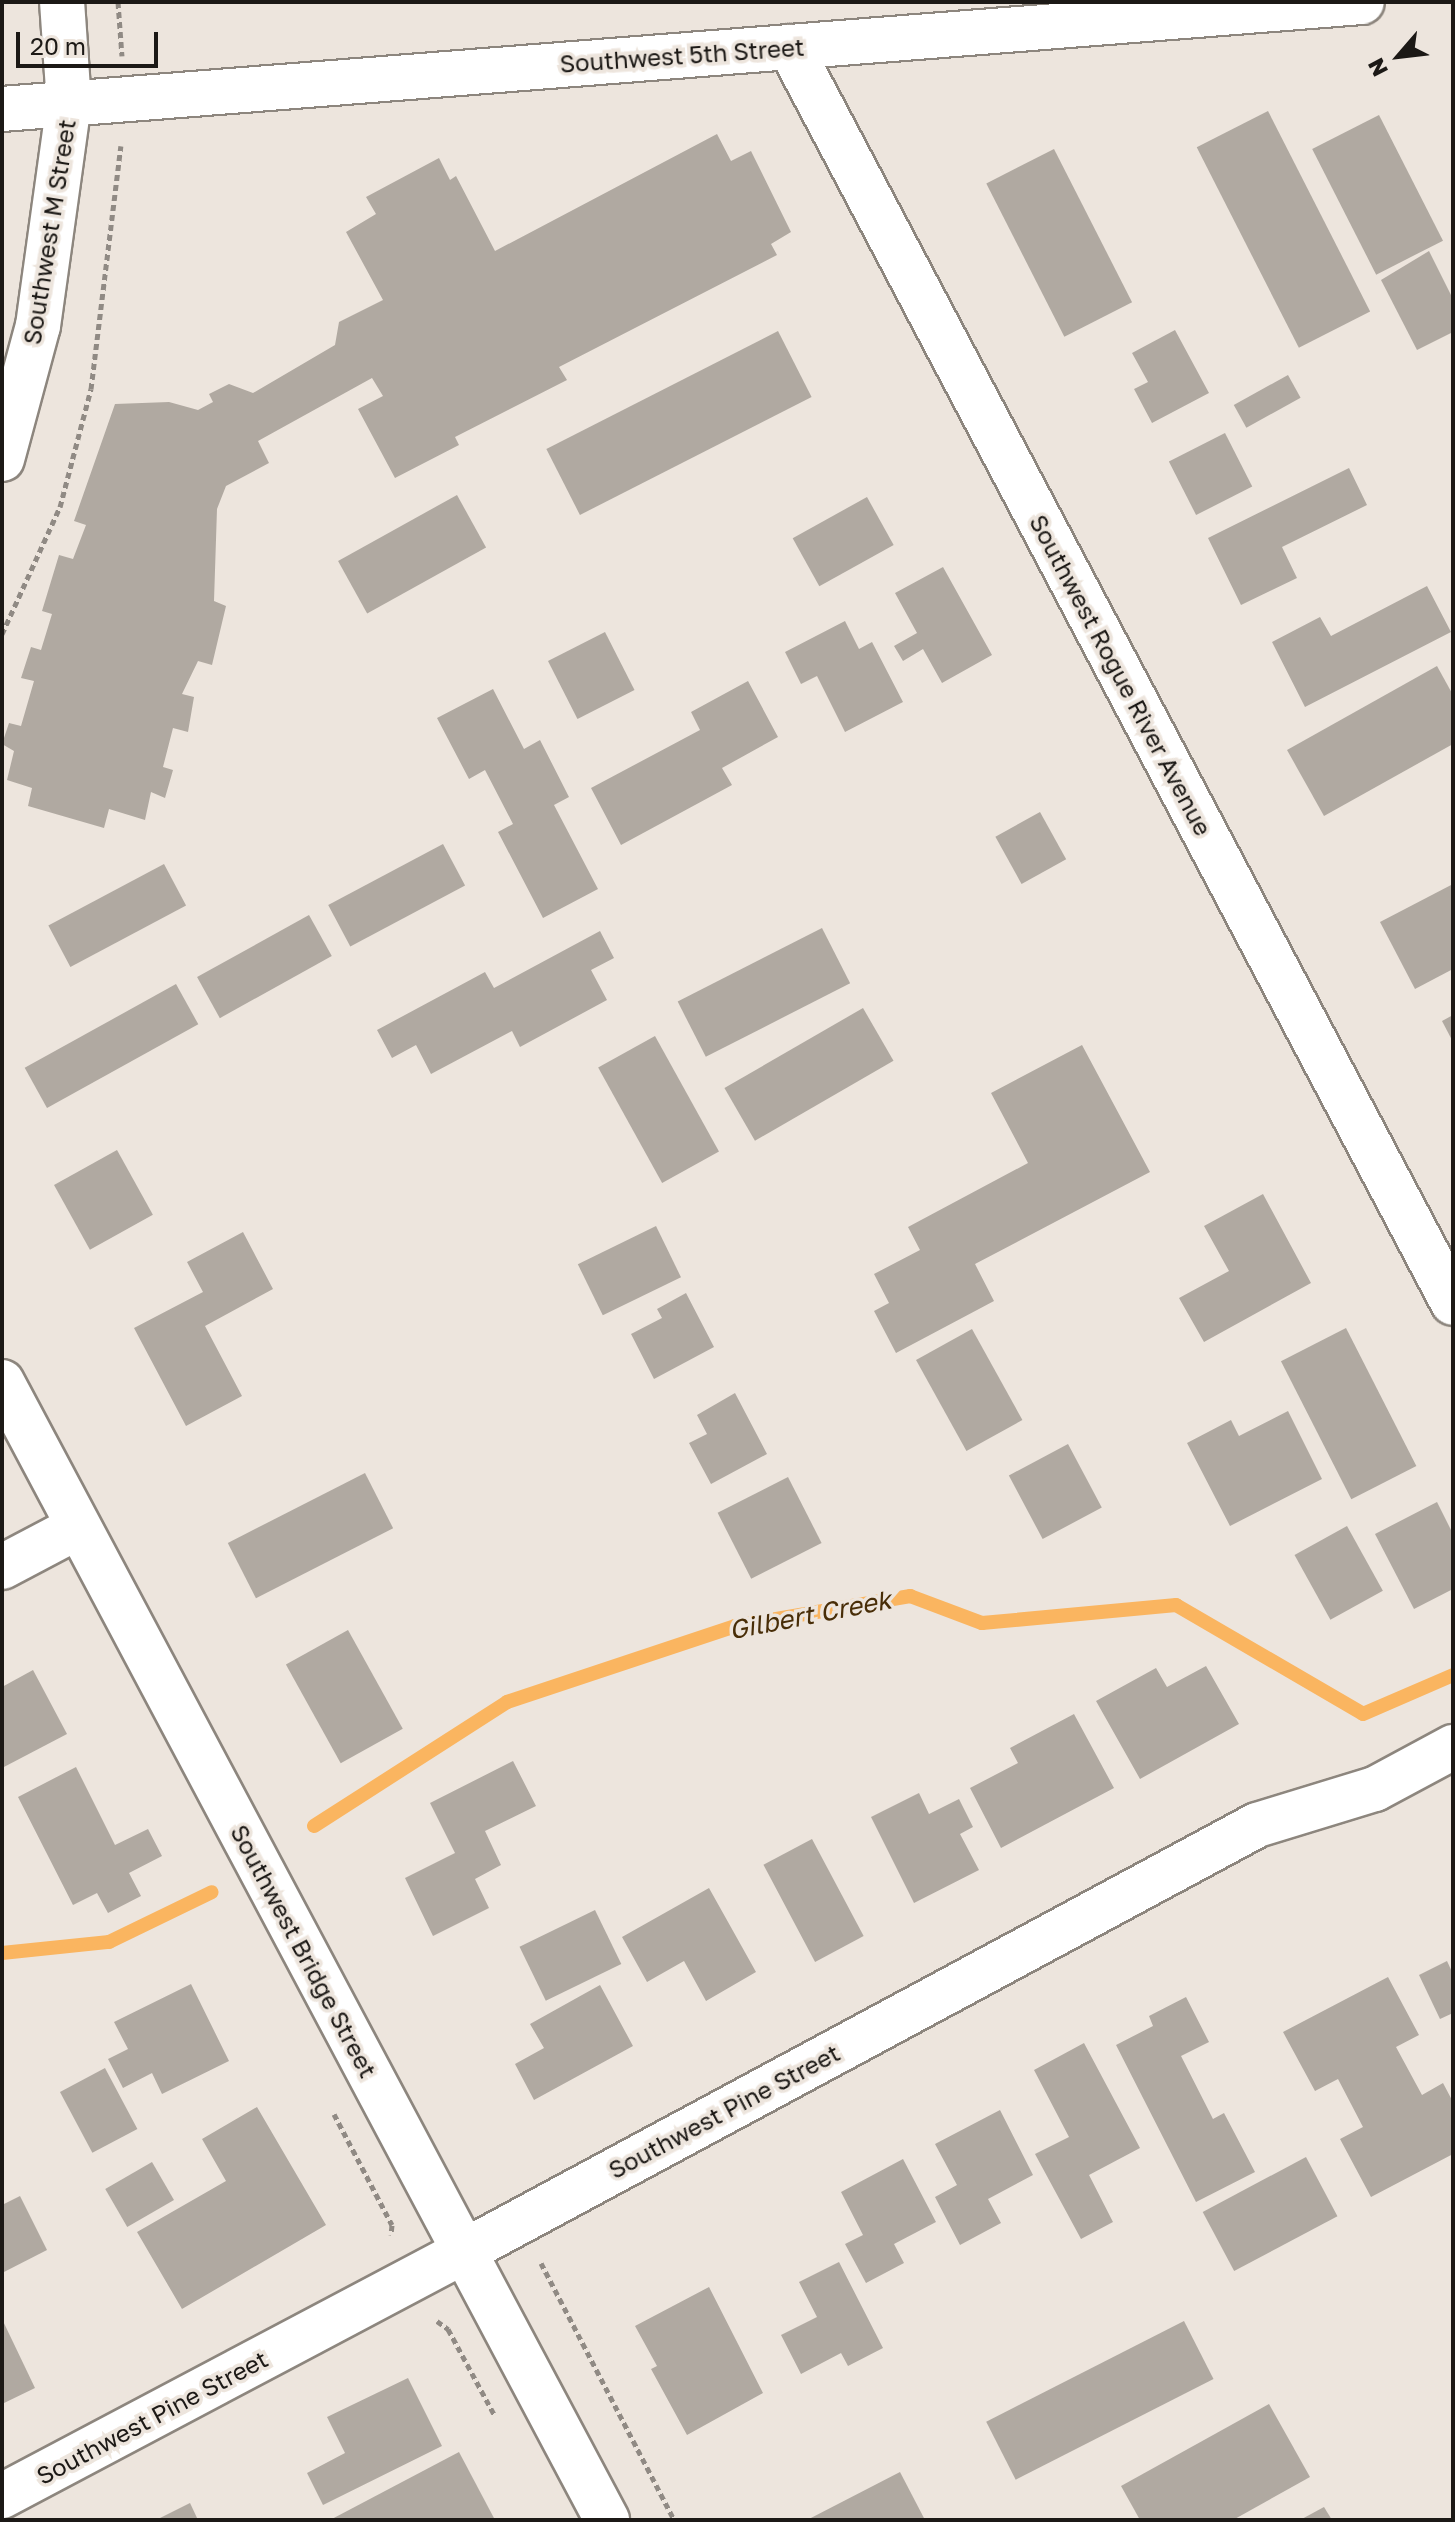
<!DOCTYPE html>
<html>
<head>
<meta charset="utf-8">
<style>
	body { margin:0 }
	#map { position:relative; width:1455px; height:2522px; overflow:hidden; background:#ede5dd; font-family:"Golos Text",sans-serif }
	div>[style] { position:absolute }
	.stream>* { height:14px; margin:-7px; padding:0 7px; transform-origin:7px; border-radius:7px; background:#fab560 }
	.building>* { inset:0; background:#b0a9a1; transform-origin:0 0 }
	.path>* { height:5px; margin-top:-2.5px; transform-origin:0; background:repeating-linear-gradient(90deg,#908a84 0 6px,transparent 0 10px) }
	.roads { filter:drop-shadow(2px 0 #8d867e) drop-shadow(-2px 0 #8d867e) drop-shadow(0 2px #8d867e) drop-shadow(0 -2px #8d867e) }
	.street>* { height:44px; margin:-22px; padding:0 22px; transform-origin:22px; border-radius:22px; background:#fff }
	.secondary>* { height:44px; margin:-22px; padding:0 22px; transform-origin:22px; border-radius:22px; background:#fff }
	span { translate:-50% -50%; white-space:nowrap; text-align:center; line-height:1.15; -webkit-text-stroke:7px #ede5dd; paint-order:stroke }
	.street-label { font-size:24px; color:#1c1916 }
	.water-label { font-size:26px; color:#482d07; font-style:italic }
	.frame { position:absolute; inset:0; border:4px solid #1c1916; pointer-events:none }
	.north { position:absolute; left:1359px; top:16px; width:80px; height:80px; -webkit-text-stroke:6px #ede5dd; paint-order:stroke; rotate:242deg; font-size:22px; font-weight:700; line-height:32px; text-align:center; color:#1c1916 }
	.north::after { content:''; display:block; margin:auto; width:28px; height:36px; background:#1c1916; clip-path:polygon(50% 0,100% 100%,50% 72%,0 100%) }
	.scale { position:absolute; left:16px; top:32px; width:142px; height:36px; box-sizing:border-box; border:4px solid #1c1916; border-top:0; padding-left:10px; font-size:24px; line-height:28px; white-space:nowrap; color:#1c1916; -webkit-text-stroke:6px #ede5dd; paint-order:stroke }
</style>
</head>
<body>
<div id="map">
	<div class="stream">
		<i style="left:314px;top:1826px;width:229px;rotate:-32.7deg"></i>
		<i style="left:507px;top:1702px;width:240px;rotate:-18.4deg"></i>
		<i style="left:735px;top:1626px;width:178px;rotate:-9.7deg"></i>
		<i style="left:910px;top:1596px;width:77px;rotate:20.6deg"></i>
		<i style="left:982px;top:1623px;width:195px;rotate:-5.3deg"></i>
		<i style="left:1176px;top:1605px;width:216px;rotate:30.2deg"></i>
		<i style="left:1363px;top:1714px;width:98px;rotate:-23.4deg"></i>
		<i style="left:2px;top:1953px;width:108px;rotate:-5.9deg"></i>
		<i style="left:109px;top:1942px;width:114px;rotate:-25.9deg"></i>
	</div>
	<div class="building">
		<i style="left:1268px;top:111px;width:225px;height:80px;rotate:63deg"></i>
		<i style="left:1379px;top:115px;width:141px;height:75px;rotate:63deg"></i>
		<i style="clip-path:polygon(717px 134px,731px 161px,751px 151px,791px 232px,771px 244px,777px 255px,559px 367px,567px 380px,455px 437px,459px 445px,395px 478px,358px 409px,383px 396px,372px 378px,258px 441px,269px 463px,226px 486px,217px 509px,214px 601px,226px 606px,212px 665px,198px 661px,182px 694px,194px 697px,188px 732px,173px 728px,163px 767px,173px 770px,165px 798px,151px 792px,145px 820px,109px 809px,104px 828px,28px 806px,32px 788px,7px 780px,14px 751px,2px 744px,9px 723px,21px 726px,34px 681px,21px 678px,31px 647px,41px 650px,52px 614px,42px 611px,59px 555px,73px 559px,86px 525px,74px 521px,115px 404px,169px 402px,198px 410px,213px 402px,209px 394px,229px 384px,253px 393px,335px 345px,339px 322px,383px 300px,346px 232px,376px 214px,366px 197px,439px 158px,450px 180px,456px 176px,495px 251px)"></i>
		<i style="left:1054px;top:149px;width:172px;height:76px;rotate:63deg"></i>
		<i style="clip-path:polygon(1429px 251px,1453px 299px,1453px 332px,1417px 350px,1381px 280px)"></i>
		<i style="clip-path:polygon(1175px 330px,1209px 393px,1152px 423px,1134px 389px,1148px 382px,1132px 353px)"></i>
		<i style="left:778px;top:331px;width:74px;height:260px;rotate:63deg"></i>
		<i style="left:1288px;top:375px;width:26px;height:62px;rotate:61deg"></i>
		<i style="left:1225px;top:433px;width:60px;height:63px;rotate:63deg"></i>
		<i style="clip-path:polygon(1349px 468px,1367px 505px,1282px 547px,1297px 578px,1241px 605px,1208px 538px)"></i>
		<i style="left:457px;top:495px;width:60px;height:136px;rotate:61deg"></i>
		<i style="left:867px;top:497px;width:55px;height:85px;rotate:61deg"></i>
		<i style="clip-path:polygon(943px 567px,992px 655px,942px 683px,923px 649px,903px 661px,894px 646px,917px 633px,895px 593px)"></i>
		<i style="clip-path:polygon(1427px 586px,1451px 632px,1305px 707px,1272px 642px,1320px 617px,1331px 636px)"></i>
		<i style="clip-path:polygon(845px 621px,859px 649px,872px 642px,903px 702px,845px 732px,817px 676px,801px 684px,785px 652px)"></i>
		<i style="left:605px;top:632px;width:65px;height:64px;rotate:63deg"></i>
		<i style="clip-path:polygon(1437px 666px,1453px 695px,1453px 744px,1324px 816px,1287px 750px)"></i>
		<i style="clip-path:polygon(748px 681px,778px 737px,722px 768px,732px 785px,621px 845px,591px 788px,700px 730px,691px 712px)"></i>
		<i style="clip-path:polygon(493px 689px,524px 749px,540px 740px,569px 797px,554px 805px,598px 889px,543px 918px,498px 832px,513px 824px,485px 770px,469px 779px,437px 718px)"></i>
		<i style="left:1040px;top:812px;width:54px;height:51px;rotate:61deg"></i>
		<i style="left:443px;top:844px;width:47px;height:130px;rotate:62deg"></i>
		<i style="left:164px;top:864px;width:47px;height:131px;rotate:62deg"></i>
		<i style="clip-path:polygon(1453px 884px,1453px 969px,1415px 989px,1380px 922px)"></i>
		<i style="left:309px;top:915px;width:47px;height:128px;rotate:61deg"></i>
		<i style="left:822px;top:928px;width:62px;height:162px;rotate:63deg"></i>
		<i style="clip-path:polygon(600px 931px,614px 958px,591px 970px,607px 1000px,520px 1047px,512px 1031px,431px 1074px,416px 1045px,392px 1058px,377px 1030px,485px 972px,494px 988px)"></i>
		<i style="left:176px;top:984px;width:46px;height:173px;rotate:61deg"></i>
		<i style="left:863px;top:1008px;width:61px;height:160px;rotate:60deg"></i>
		<i style="clip-path:polygon(1453px 1015px,1453px 1042px,1442px 1021px)"></i>
		<i style="left:655px;top:1036px;width:132px;height:65px;rotate:61deg"></i>
		<i style="clip-path:polygon(1082px 1045px,1150px 1172px,975px 1264px,994px 1301px,896px 1353px,874px 1311px,889px 1303px,874px 1274px,920px 1250px,908px 1227px,1028px 1163px,991px 1093px)"></i>
		<i style="left:117px;top:1150px;width:74px;height:72px;rotate:61deg"></i>
		<i style="clip-path:polygon(1263px 1194px,1311px 1283px,1204px 1342px,1179px 1298px,1229px 1271px,1204px 1226px)"></i>
		<i style="left:656px;top:1226px;width:57px;height:87px;rotate:64deg"></i>
		<i style="clip-path:polygon(243px 1232px,273px 1289px,205px 1326px,242px 1396px,186px 1426px,134px 1328px,203px 1292px,187px 1262px)"></i>
		<i style="clip-path:polygon(686px 1293px,714px 1347px,654px 1379px,631px 1334px,662px 1318px,657px 1309px)"></i>
		<i style="left:1346px;top:1328px;width:155px;height:73px;rotate:63deg"></i>
		<i style="left:972px;top:1329px;width:104px;height:64px;rotate:61deg"></i>
		<i style="clip-path:polygon(735px 1393px,767px 1454px,711px 1484px,689px 1443px,707px 1434px,697px 1415px)"></i>
		<i style="clip-path:polygon(1288px 1411px,1322px 1479px,1230px 1526px,1187px 1443px,1231px 1420px,1239px 1436px)"></i>
		<i style="left:1068px;top:1444px;width:72px;height:67px;rotate:62deg"></i>
		<i style="left:365px;top:1473px;width:62px;height:154px;rotate:63deg"></i>
		<i style="left:788px;top:1477px;width:74px;height:79px;rotate:63deg"></i>
		<i style="clip-path:polygon(1437px 1502px,1453px 1534px,1453px 1589px,1414px 1609px,1375px 1534px)"></i>
		<i style="left:1347px;top:1526px;width:74px;height:60px;rotate:61deg"></i>
		<i style="left:348px;top:1630px;width:113px;height:71px;rotate:61deg"></i>
		<i style="clip-path:polygon(1206px 1666px,1239px 1724px,1140px 1779px,1096px 1701px,1156px 1668px,1167px 1687px)"></i>
		<i style="clip-path:polygon(33px 1670px,67px 1734px,2px 1768px,2px 1687px)"></i>
		<i style="clip-path:polygon(1074px 1714px,1114px 1788px,1001px 1848px,970px 1788px,1018px 1763px,1010px 1748px)"></i>
		<i style="clip-path:polygon(513px 1761px,536px 1806px,485px 1831px,501px 1865px,475px 1879px,489px 1908px,433px 1936px,405px 1878px,455px 1853px,430px 1803px)"></i>
		<i style="clip-path:polygon(76px 1767px,115px 1845px,148px 1829px,162px 1856px,129px 1873px,141px 1896px,108px 1913px,97px 1893px,73px 1905px,18px 1797px)"></i>
		<i style="clip-path:polygon(919px 1793px,929px 1814px,959px 1799px,973px 1827px,960px 1834px,979px 1870px,914px 1903px,871px 1817px)"></i>
		<i style="left:812px;top:1839px;width:110px;height:55px;rotate:62deg"></i>
		<i style="clip-path:polygon(709px 1888px,756px 1972px,706px 2001px,684px 1961px,647px 1982px,622px 1937px)"></i>
		<i style="left:595px;top:1910px;width:60px;height:84px;rotate:64deg"></i>
		<i style="clip-path:polygon(1447px 1961px,1453px 1974px,1453px 2013px,1440px 2019px,1419px 1975px)"></i>
		<i style="clip-path:polygon(1388px 1977px,1419px 2035px,1396px 2047px,1422px 2095px,1443px 2083px,1453px 2102px,1453px 2154px,1371px 2197px,1340px 2139px,1363px 2127px,1338px 2079px,1315px 2091px,1283px 2032px)"></i>
		<i style="clip-path:polygon(191px 1984px,229px 2061px,162px 2094px,152px 2073px,123px 2088px,108px 2059px,128px 2049px,114px 2022px)"></i>
		<i style="clip-path:polygon(600px 1985px,633px 2046px,534px 2100px,515px 2064px,544px 2048px,530px 2024px)"></i>
		<i style="clip-path:polygon(1186px 1997px,1209px 2042px,1181px 2056px,1213px 2119px,1224px 2113px,1255px 2172px,1196px 2202px,1116px 2045px,1153px 2026px,1149px 2016px)"></i>
		<i style="clip-path:polygon(1084px 2043px,1140px 2148px,1089px 2175px,1113px 2222px,1081px 2239px,1035px 2154px,1069px 2137px,1034px 2070px)"></i>
		<i style="left:105px;top:2068px;width:69px;height:51px;rotate:62deg"></i>
		<i style="clip-path:polygon(257px 2107px,326px 2225px,182px 2309px,137px 2232px,226px 2181px,202px 2139px)"></i>
		<i style="clip-path:polygon(1000px 2110px,1033px 2175px,988px 2199px,1001px 2223px,960px 2245px,935px 2197px,957px 2185px,935px 2144px)"></i>
		<i style="left:1306px;top:2157px;width:67px;height:117px;rotate:62deg"></i>
		<i style="clip-path:polygon(903px 2159px,936px 2222px,894px 2244px,904px 2263px,866px 2283px,845px 2244px,863px 2235px,841px 2192px)"></i>
		<i style="left:152px;top:2162px;width:44px;height:54px;rotate:60deg"></i>
		<i style="clip-path:polygon(20px 2196px,47px 2250px,2px 2273px,2px 2205px)"></i>
		<i style="clip-path:polygon(839px 2262px,883px 2348px,848px 2366px,841px 2353px,801px 2374px,781px 2335px,817px 2317px,799px 2282px)"></i>
		<i style="clip-path:polygon(709px 2287px,763px 2393px,687px 2435px,651px 2369px,657px 2366px,635px 2326px)"></i>
		<i style="clip-path:polygon(2px 2319px,35px 2388px,2px 2404px)"></i>
		<i style="left:1184px;top:2321px;width:65px;height:222px;rotate:63deg"></i>
		<i style="clip-path:polygon(408px 2378px,442px 2446px,323px 2505px,307px 2473px,345px 2453px,327px 2417px)"></i>
		<i style="clip-path:polygon(1269px 2404px,1310px 2477px,1233px 2520px,1140px 2520px,1121px 2486px)"></i>
		<i style="clip-path:polygon(459px 2452px,495px 2520px,330px 2520px)"></i>
		<i style="clip-path:polygon(900px 2472px,925px 2520px,807px 2520px)"></i>
		<i style="clip-path:polygon(190px 2503px,198px 2520px,156px 2520px)"></i>
		<i style="clip-path:polygon(1324px 2507px,1332px 2520px,1300px 2520px)"></i>
	</div>
	<div class="path">
		<i style="left:118px;top:2px;width:54px;rotate:85.8deg"></i>
		<i style="left:2px;top:634px;width:140px;rotate:-65.5deg"></i>
		<i style="left:60px;top:507px;width:122px;rotate:-75.3deg"></i>
		<i style="left:91px;top:389px;width:245px;rotate:-83deg"></i>
		<i style="left:334px;top:2114px;width:125px;rotate:62.4deg"></i>
		<i style="left:392px;top:2225px;width:10px;rotate:96deg"></i>
		<i style="left:541px;top:2263px;width:289px;rotate:62.6deg"></i>
		<i style="left:437px;top:2321px;width:14px;rotate:36deg"></i>
		<i style="left:448px;top:2329px;width:97px;rotate:61.6deg"></i>
	</div>
	<div class="roads">
		<div class="street">
			<i style="left:790px;top:47px;width:1420px;rotate:62.17deg"></i>
			<i style="left:2px;top:109px;width:1364px;rotate:-4.5deg"></i>
			<i style="left:2px;top:1567px;width:86px;rotate:-27.8deg"></i>
			<i style="left:465px;top:2251px;width:899px;rotate:-28.27deg"></i>
			<i style="left:1257px;top:1825px;width:123px;rotate:-17deg"></i>
			<i style="left:1375px;top:1789px;width:89px;rotate:-28.3deg"></i>
		</div>
		<div class="secondary">
			<i style="left:2px;top:459px;width:138px;rotate:-74.9deg"></i>
			<i style="left:38px;top:326px;width:224px;rotate:-82.1deg"></i>
			<i style="left:69px;top:104px;width:102px;rotate:-93.9deg"></i>
			<i style="left:2px;top:1382px;width:1289px;rotate:62deg"></i>
			<i style="left:2px;top:2496px;width:524px;rotate:-27.89deg"></i>
		</div>
	</div>
	<div class="street-label">
		<span style="left:682px;top:55px;rotate:-4deg">Southwest 5th Street</span>
		<span style="left:49px;top:232px;rotate:-81deg">Southwest M Street</span>
		<span style="left:1121px;top:675px;rotate:62deg">Southwest Rogue River Avenue</span>
		<span style="left:304px;top:1951px;rotate:62deg">Southwest Bridge Street</span>
		<span style="left:724px;top:2111px;rotate:-28deg">Southwest Pine Street</span>
		<span style="left:152px;top:2417px;rotate:-28deg">Southwest Pine Street</span>
	</div>
	<div class="water-label">
		<span style="left:810px;top:1615px;rotate:-11deg">Gilbert Creek</span>
	</div>
	<div class="frame"></div>
	<div class="north">N</div>
	<div class="scale">20 m</div>
</div>
</body>
</html>
